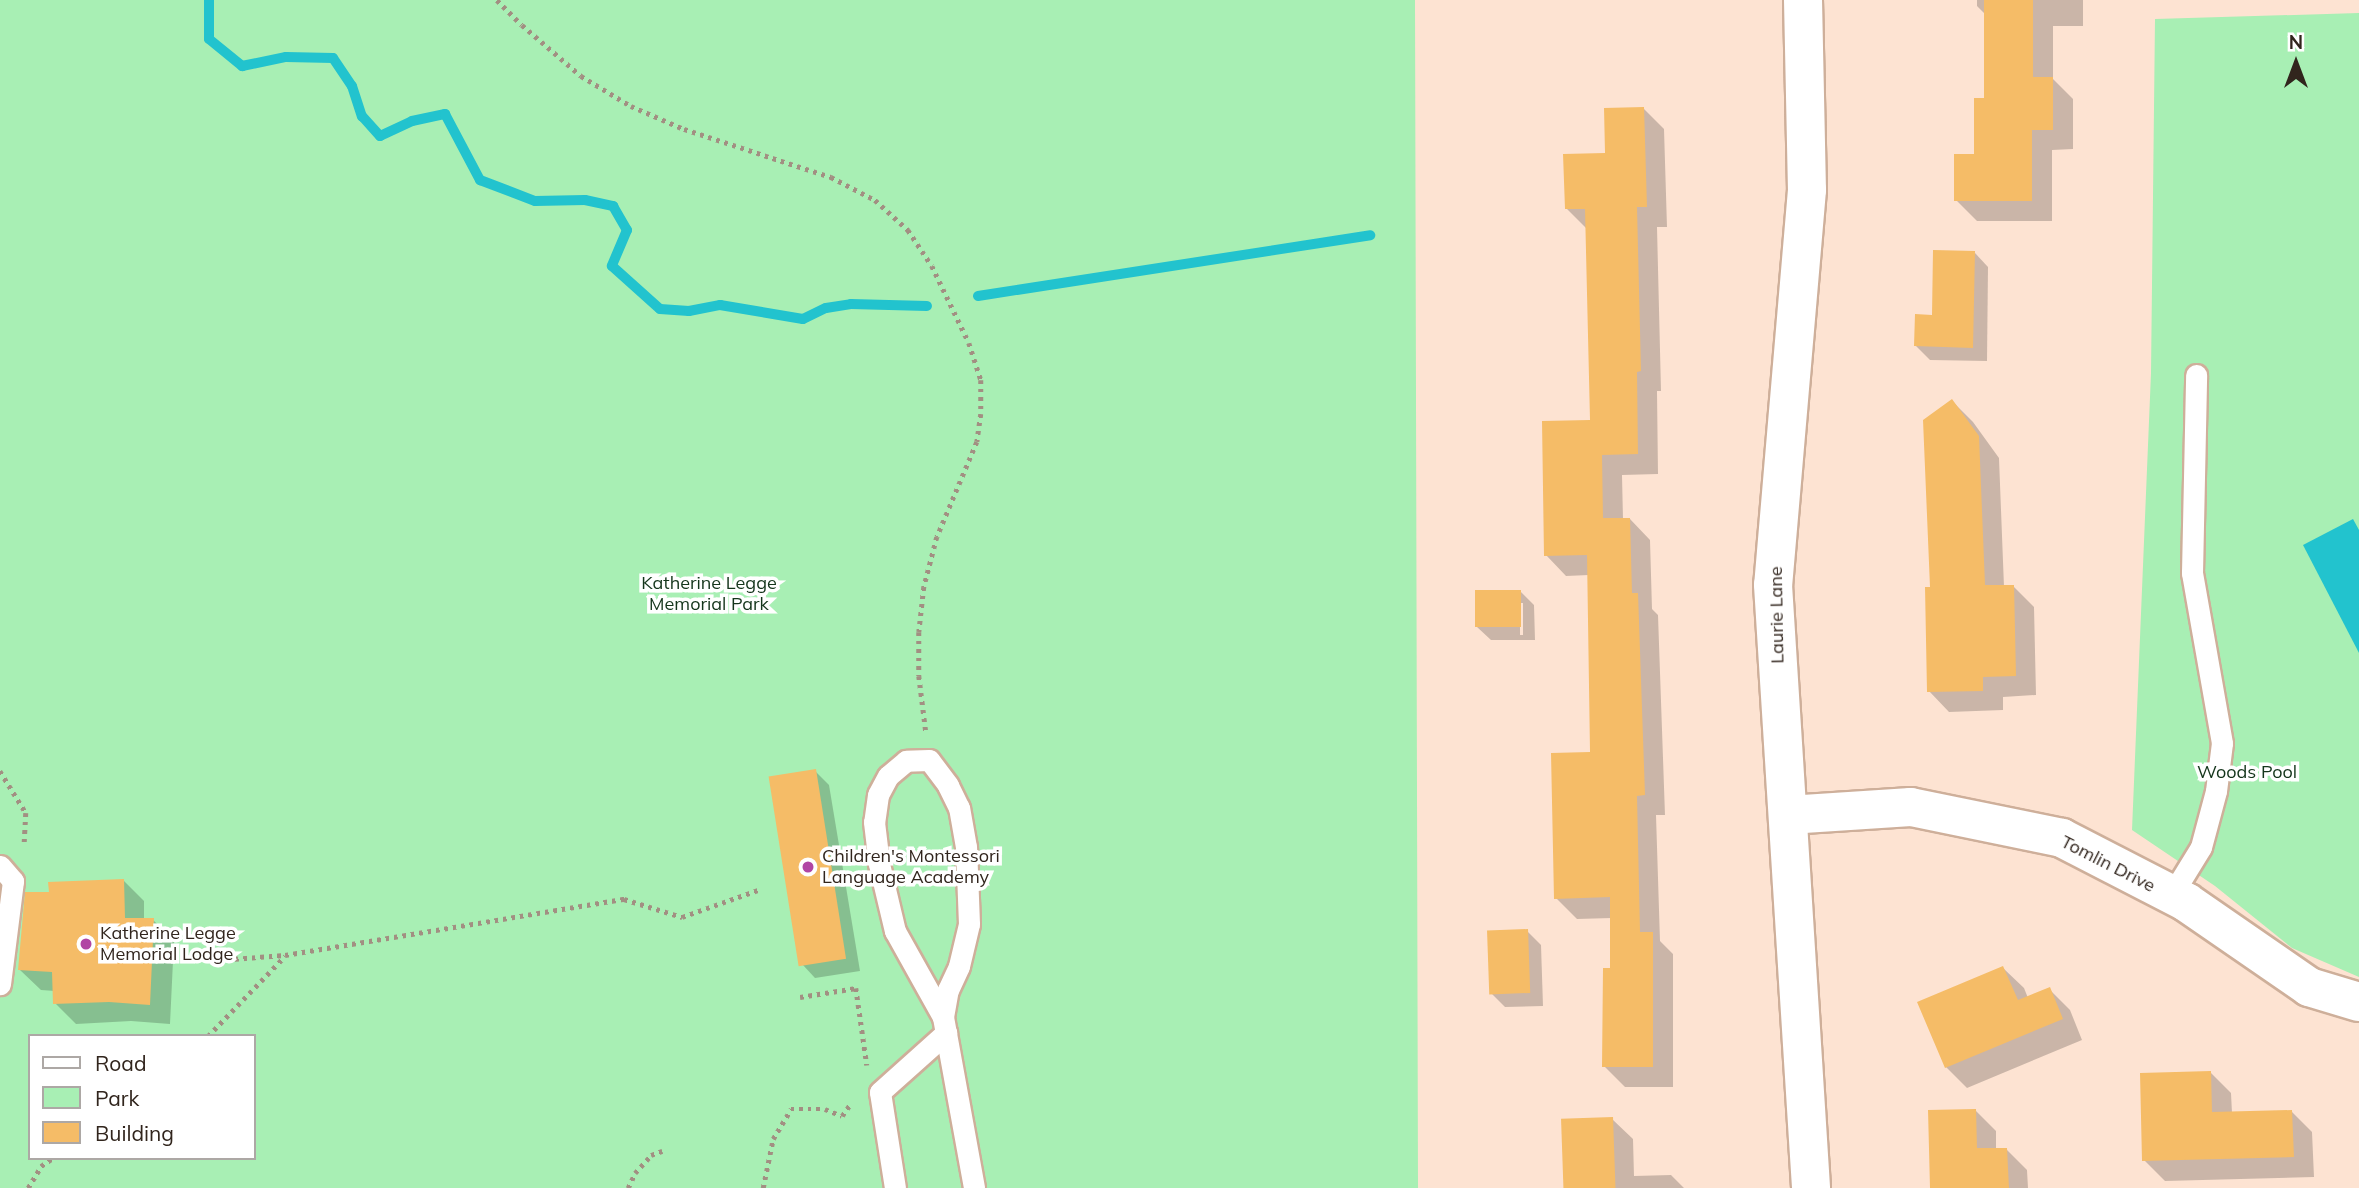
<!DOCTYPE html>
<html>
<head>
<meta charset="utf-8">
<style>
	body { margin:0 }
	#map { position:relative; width:2359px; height:1188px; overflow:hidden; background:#fde3d2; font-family:Mulish,sans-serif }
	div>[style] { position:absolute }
	.green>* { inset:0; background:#a8efb4 }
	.water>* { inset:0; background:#22c3ce }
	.shadow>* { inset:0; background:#0003 }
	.stream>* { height:10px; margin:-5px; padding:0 5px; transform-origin:5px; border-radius:5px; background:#22c3ce }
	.building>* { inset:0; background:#f5bc67; transform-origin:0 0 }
	.path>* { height:4.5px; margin-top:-2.25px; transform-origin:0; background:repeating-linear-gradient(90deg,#a28f82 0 3.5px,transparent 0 8.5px) }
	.roads { filter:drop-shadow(2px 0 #ceaf9a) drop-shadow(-2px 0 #ceaf9a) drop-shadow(0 2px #ceaf9a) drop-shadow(0 -2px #ceaf9a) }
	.service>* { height:21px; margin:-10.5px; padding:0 10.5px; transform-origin:10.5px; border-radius:10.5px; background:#fff }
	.minor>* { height:38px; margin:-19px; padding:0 19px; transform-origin:19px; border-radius:19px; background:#fff }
	.dots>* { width:19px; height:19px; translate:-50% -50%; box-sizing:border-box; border:4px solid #fff; border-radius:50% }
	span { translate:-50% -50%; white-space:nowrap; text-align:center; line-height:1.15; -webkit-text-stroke:7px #fff; paint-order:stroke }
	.park-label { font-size:18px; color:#14351b }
	.street-label { font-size:18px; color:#31251d }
	.poi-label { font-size:18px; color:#31251d }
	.left { translate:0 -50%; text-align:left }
	.legend { position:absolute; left:28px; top:1034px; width:228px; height:126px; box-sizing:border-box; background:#fff; border:2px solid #ada8a5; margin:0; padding:9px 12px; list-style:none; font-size:21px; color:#31251d }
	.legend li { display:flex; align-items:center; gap:14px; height:35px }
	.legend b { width:35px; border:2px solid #ada8a5 }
	.north { position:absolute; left:2261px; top:28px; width:70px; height:70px; -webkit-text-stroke:5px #fff; paint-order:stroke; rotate:0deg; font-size:19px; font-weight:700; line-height:28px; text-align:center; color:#31251d }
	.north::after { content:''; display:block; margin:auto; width:24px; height:32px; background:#31251d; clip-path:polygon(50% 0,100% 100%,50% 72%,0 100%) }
</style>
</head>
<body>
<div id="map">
	<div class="green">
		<i style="clip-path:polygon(evenodd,0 0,1415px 0,1418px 1188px,0 1188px,0 0,30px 1036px,254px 1036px,254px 1158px,30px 1158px,30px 1036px)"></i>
		<i style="clip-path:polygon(2359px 13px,2359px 977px,2292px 948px,2215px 886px,2132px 830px,2151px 373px,2155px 19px)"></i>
	</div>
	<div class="water">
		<i style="clip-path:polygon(2353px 519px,2359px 530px,2359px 653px,2303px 545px)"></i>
	</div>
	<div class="shadow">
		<i style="clip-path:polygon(1977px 0,2083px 0,2083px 26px,2053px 26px,2053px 79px,2073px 99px,2073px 149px,2052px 150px,2052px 221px,1977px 221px,1956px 200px,1976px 156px,1986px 100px,1986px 15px,1977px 6px)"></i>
		<i style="clip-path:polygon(1644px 109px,1664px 129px,1667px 227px,1657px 227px,1661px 391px,1657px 391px,1658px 474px,1622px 475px,1623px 519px,1630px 519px,1650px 540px,1652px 609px,1658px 615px,1665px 815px,1656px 815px,1660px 941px,1673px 954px,1673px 1087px,1625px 1087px,1604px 1066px,1612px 969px,1612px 918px,1577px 919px,1556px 898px,1592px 754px,1589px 575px,1566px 576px,1546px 555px,1592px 422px,1587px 229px,1566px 208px)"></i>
		<i style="clip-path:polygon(1975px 253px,1988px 267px,1987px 361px,1930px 360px,1916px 346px)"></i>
		<i style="clip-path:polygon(1952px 401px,1973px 422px,1999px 458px,2004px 587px,2013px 586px,2034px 607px,2036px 695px,2003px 697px,2003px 710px,1949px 712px,1929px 691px,1932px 589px)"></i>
		<i style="clip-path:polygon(evenodd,1520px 591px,1534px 605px,1535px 640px,1491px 640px,1477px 627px,1520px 591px,1520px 603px,1523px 603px,1523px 635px,1520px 635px,1520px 603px)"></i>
		<i style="clip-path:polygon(815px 771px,829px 785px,860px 971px,815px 978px,802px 964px)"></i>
		<i style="clip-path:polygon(123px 880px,144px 901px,144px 920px,153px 920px,174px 940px,170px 1024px,131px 1021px,76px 1024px,55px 1003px,55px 991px,41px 990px,20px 970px,51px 894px)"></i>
		<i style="clip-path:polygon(1527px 931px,1541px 945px,1543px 1006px,1505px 1007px,1491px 993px)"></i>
		<i style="clip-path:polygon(2003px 968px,2024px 988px,2028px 998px,2049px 989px,2070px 1010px,2082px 1040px,1967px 1088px,1946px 1067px)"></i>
		<i style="clip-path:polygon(2211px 1073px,2231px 1093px,2232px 1113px,2292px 1112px,2312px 1132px,2314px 1177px,2165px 1181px,2144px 1160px)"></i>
		<i style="clip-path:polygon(1975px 1110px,1996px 1131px,1996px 1150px,2006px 1149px,2027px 1170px,2028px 1188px,1932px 1188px)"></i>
		<i style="clip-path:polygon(1612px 1119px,1633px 1139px,1634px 1176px,1671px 1175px,1684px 1188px,1565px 1188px)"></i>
	</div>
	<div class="stream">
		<i style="left:209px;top:0;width:39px;rotate:90deg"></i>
		<i style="left:209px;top:39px;width:43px;rotate:39.3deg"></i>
		<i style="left:242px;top:66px;width:45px;rotate:-11.6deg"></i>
		<i style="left:286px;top:57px;width:47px;rotate:1.2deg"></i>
		<i style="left:333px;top:58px;width:34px;rotate:56deg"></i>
		<i style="left:352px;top:86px;width:32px;rotate:72deg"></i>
		<i style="left:362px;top:116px;width:27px;rotate:48deg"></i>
		<i style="left:380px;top:136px;width:35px;rotate:-25deg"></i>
		<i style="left:412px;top:121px;width:34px;rotate:-12deg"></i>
		<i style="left:445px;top:114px;width:75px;rotate:62.1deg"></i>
		<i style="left:480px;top:180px;width:59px;rotate:20.9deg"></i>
		<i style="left:535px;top:201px;width:50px;rotate:-1.1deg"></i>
		<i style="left:585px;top:200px;width:29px;rotate:12deg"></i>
		<i style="left:613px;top:206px;width:28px;rotate:60deg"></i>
		<i style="left:627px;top:230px;width:39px;rotate:113deg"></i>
		<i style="left:612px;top:266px;width:64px;rotate:41.9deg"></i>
		<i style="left:660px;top:309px;width:29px;rotate:4deg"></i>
		<i style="left:689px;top:311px;width:32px;rotate:-11deg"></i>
		<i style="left:720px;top:305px;width:84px;rotate:9.6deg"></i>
		<i style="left:803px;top:319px;width:25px;rotate:-26deg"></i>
		<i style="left:826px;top:308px;width:25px;rotate:-9deg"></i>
		<i style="left:851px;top:304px;width:76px;rotate:1.5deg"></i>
		<i style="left:978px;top:296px;width:397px;rotate:-8.8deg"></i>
	</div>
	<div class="building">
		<i style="clip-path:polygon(1984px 0,2033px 0,2033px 77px,2053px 77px,2053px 130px,2032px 130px,2032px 201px,1954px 201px,1954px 154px,1974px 154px,1974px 98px,1984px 98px)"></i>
		<i style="clip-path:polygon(1644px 107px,1647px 207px,1637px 207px,1641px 371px,1637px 372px,1638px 454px,1602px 455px,1603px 518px,1630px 518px,1632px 593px,1638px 593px,1645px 795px,1637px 796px,1640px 932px,1653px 932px,1653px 1067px,1602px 1067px,1603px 968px,1610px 968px,1610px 897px,1554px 899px,1551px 753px,1590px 752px,1587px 555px,1544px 556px,1542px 421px,1590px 420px,1585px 209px,1565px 209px,1563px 154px,1605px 153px,1604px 108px)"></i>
		<i style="clip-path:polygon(1933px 250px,1975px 251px,1973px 348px,1914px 346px,1915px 314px,1932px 315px)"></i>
		<i style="clip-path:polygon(1952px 399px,1979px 436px,1985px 585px,2014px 585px,2016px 676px,1983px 677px,1983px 691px,1927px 692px,1925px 587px,1930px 587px,1923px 420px)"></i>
		<i style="left:1475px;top:590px;width:46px;height:37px"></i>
		<i style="left:816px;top:769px;width:192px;height:48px;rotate:81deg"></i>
		<i style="clip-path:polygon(124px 879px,125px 918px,154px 918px,150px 1005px,109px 1002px,53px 1004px,52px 972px,18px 970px,25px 892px,49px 892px,48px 882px)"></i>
		<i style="left:1528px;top:929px;width:64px;height:41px;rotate:88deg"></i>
		<i style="clip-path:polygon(2003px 966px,2018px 1000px,2050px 987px,2063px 1019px,1945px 1068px,1917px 1002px)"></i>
		<i style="clip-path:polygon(2211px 1071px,2212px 1112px,2292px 1110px,2294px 1157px,2142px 1161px,2140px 1073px)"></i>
		<i style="clip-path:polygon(1976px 1109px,1977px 1148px,2007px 1148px,2009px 1188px,1930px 1188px,1928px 1110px)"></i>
		<i style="left:1613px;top:1117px;width:71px;height:52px;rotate:88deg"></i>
	</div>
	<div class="path">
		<i style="left:497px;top:0;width:35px;rotate:45deg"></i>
		<i style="left:522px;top:25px;width:78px;rotate:40.8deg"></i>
		<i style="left:581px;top:76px;width:58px;rotate:31deg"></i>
		<i style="left:631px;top:106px;width:58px;rotate:23.5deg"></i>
		<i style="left:684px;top:129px;width:155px;rotate:18.1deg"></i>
		<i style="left:831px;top:177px;width:50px;rotate:27.6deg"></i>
		<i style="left:875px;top:200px;width:45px;rotate:42.3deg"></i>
		<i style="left:908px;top:230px;width:43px;rotate:56.3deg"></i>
		<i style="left:932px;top:266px;width:85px;rotate:64.3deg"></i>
		<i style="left:969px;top:343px;width:39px;rotate:72deg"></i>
		<i style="left:981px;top:380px;width:34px;rotate:90deg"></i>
		<i style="left:981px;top:414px;width:28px;rotate:98deg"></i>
		<i style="left:977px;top:442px;width:103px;rotate:112.8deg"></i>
		<i style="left:937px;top:537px;width:52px;rotate:104.6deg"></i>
		<i style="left:924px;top:587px;width:45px;rotate:96.3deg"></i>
		<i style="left:919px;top:632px;width:44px;rotate:90deg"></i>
		<i style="left:919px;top:676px;width:56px;rotate:82.9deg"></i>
		<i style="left:0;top:771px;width:49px;rotate:58.2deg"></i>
		<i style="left:26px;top:813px;width:33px;rotate:93deg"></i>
		<i style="left:908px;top:859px;width:30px;rotate:-12deg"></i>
		<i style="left:218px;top:960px;width:67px;rotate:-4.3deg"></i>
		<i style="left:285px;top:955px;width:344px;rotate:-9.4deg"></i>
		<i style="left:624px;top:899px;width:61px;rotate:17.2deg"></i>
		<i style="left:682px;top:917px;width:84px;rotate:-19.5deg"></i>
		<i style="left:800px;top:997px;width:57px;rotate:-9.1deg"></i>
		<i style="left:856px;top:988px;width:78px;rotate:81.9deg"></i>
		<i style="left:208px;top:1036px;width:111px;rotate:-46.1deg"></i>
		<i style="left:28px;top:1188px;width:26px;rotate:-59deg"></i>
		<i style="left:41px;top:1166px;width:14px;rotate:-34deg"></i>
		<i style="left:628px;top:1188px;width:17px;rotate:-65deg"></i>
		<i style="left:635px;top:1173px;width:24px;rotate:-48deg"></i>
		<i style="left:651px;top:1155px;width:12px;rotate:-20deg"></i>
		<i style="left:763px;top:1188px;width:50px;rotate:-78.5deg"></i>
		<i style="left:773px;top:1139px;width:35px;rotate:-59deg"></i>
		<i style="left:791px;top:1109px;width:34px"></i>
		<i style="left:825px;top:1109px;width:18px;rotate:22deg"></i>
		<i style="left:842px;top:1116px;width:16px;rotate:-55deg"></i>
	</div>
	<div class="roads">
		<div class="service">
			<i style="left:0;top:866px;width:20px;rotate:49deg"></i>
			<i style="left:13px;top:881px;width:104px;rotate:97.2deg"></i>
			<i style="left:2171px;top:896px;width:57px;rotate:-58.5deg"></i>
			<i style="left:2201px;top:847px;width:58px;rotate:-75deg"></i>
			<i style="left:2216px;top:791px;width:48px;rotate:-82.9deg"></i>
			<i style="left:2222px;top:743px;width:173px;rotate:-100deg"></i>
			<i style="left:2192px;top:573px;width:198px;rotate:-88.8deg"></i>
			<i style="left:943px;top:1017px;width:27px;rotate:-80deg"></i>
			<i style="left:948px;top:990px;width:26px;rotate:-65deg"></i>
			<i style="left:959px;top:966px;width:43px;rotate:-76.6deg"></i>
			<i style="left:969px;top:924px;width:77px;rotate:-92.2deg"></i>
			<i style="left:966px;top:847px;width:40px;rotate:-100deg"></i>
			<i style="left:959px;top:808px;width:25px;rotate:-116deg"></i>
			<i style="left:948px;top:785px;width:31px;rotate:-127deg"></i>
			<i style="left:929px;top:760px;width:23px;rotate:178deg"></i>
			<i style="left:906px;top:761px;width:23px;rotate:140deg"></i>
			<i style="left:888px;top:776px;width:21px;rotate:118deg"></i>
			<i style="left:878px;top:795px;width:27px;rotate:98deg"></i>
			<i style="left:874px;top:822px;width:42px;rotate:83.2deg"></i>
			<i style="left:879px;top:864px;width:69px;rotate:76.6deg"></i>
			<i style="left:895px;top:931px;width:98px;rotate:60.8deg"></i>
			<i style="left:943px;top:1017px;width:174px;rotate:79.7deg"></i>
			<i style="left:895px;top:1188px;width:97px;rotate:-98.9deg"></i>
			<i style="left:880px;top:1092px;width:89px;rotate:-41.8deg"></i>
		</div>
		<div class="minor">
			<i style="left:1803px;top:0;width:190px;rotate:88.8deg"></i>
			<i style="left:1807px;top:190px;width:396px;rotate:94.9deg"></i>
			<i style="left:1773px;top:585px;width:604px;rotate:86.39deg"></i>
			<i style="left:1788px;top:815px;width:123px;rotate:-3.7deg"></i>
			<i style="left:1911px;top:807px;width:154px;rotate:11.6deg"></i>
			<i style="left:2062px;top:838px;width:140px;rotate:27.3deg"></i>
			<i style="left:2186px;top:902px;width:150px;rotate:34.6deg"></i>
			<i style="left:2309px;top:987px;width:52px;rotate:16.7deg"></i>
		</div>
	</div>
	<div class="dots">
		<i style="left:808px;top:867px;background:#b145a4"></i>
		<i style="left:86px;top:944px;background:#b145a4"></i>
	</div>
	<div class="park-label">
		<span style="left:709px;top:594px">Katherine Legge<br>Memorial Park</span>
		<span style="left:2247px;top:772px">Woods Pool</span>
	</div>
	<div class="street-label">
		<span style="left:1777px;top:615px;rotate:-91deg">Laurie Lane</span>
		<span style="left:2108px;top:864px;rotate:27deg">Tomlin Drive</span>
	</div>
	<div class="poi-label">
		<span class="left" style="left:822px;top:867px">Children's Montessori<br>Language Academy</span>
		<span class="left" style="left:100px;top:944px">Katherine Legge<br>Memorial Lodge</span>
	</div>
	<ul class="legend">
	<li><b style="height:9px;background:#fff"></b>Road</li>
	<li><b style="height:19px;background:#a8efb4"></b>Park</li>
	<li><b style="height:19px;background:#f5bc67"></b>Building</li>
	</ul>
	<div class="north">N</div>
</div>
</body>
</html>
